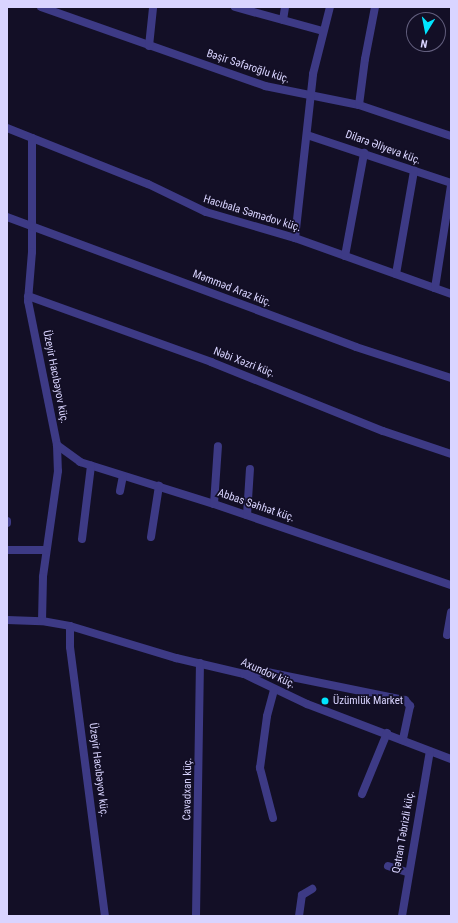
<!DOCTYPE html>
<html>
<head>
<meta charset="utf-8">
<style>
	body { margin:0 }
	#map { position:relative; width:458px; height:923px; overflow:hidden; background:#130f26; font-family:"Roboto Condensed",sans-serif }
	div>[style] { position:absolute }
	.minor>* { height:8px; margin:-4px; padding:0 4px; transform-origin:4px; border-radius:4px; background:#3d3a85 }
	.dots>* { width:11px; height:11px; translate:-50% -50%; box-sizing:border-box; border:2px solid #130f26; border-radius:50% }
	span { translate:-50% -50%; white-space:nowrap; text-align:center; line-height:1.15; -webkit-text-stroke:3.5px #130f26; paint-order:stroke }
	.street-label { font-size:11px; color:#d9d4ff }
	.poi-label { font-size:11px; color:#d9d4ff }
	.left { translate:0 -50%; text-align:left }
	.frame { position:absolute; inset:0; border:8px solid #d9d4ff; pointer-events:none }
	.north { position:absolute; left:406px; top:12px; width:40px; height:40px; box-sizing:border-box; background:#130f26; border:1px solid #625e7d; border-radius:50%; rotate:190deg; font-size:11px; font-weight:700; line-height:16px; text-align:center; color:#d9d4ff }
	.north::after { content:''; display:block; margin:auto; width:14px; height:18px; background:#00e5ff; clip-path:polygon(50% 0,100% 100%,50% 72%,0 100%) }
</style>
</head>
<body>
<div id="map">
	<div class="minor">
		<i style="left:41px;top:7px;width:238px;rotate:19.4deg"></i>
		<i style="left:265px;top:86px;width:96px;rotate:11.4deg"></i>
		<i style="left:359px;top:105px;width:97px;rotate:18.6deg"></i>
		<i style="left:235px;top:7px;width:91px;rotate:15.3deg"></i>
		<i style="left:283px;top:20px;width:13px;rotate:-81deg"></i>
		<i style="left:149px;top:46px;width:39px;rotate:-84deg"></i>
		<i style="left:359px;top:105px;width:46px;rotate:-82.6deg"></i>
		<i style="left:365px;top:59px;width:53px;rotate:-79.1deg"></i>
		<i style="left:7px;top:128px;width:152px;rotate:21.7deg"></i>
		<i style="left:148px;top:184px;width:64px;rotate:25.8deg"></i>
		<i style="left:206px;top:212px;width:93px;rotate:16.3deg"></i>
		<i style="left:295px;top:238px;width:166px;rotate:19.7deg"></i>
		<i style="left:307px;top:135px;width:152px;rotate:18.4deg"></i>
		<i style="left:32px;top:138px;width:114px;rotate:90deg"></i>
		<i style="left:32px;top:252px;width:49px;rotate:94.7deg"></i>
		<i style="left:28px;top:301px;width:147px;rotate:78.6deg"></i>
		<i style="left:57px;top:445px;width:26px;rotate:88deg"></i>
		<i style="left:58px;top:471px;width:107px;rotate:98.1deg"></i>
		<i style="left:43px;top:577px;width:44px;rotate:91.3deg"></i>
		<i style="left:7px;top:217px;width:372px;rotate:20.4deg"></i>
		<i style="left:356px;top:347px;width:100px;rotate:18.1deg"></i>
		<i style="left:295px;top:238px;width:165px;rotate:-83.7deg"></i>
		<i style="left:313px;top:74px;width:69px;rotate:-75.8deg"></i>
		<i style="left:345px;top:256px;width:105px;rotate:-79.5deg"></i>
		<i style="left:396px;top:274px;width:105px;rotate:-80.1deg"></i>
		<i style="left:435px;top:288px;width:103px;rotate:-81.1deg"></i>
		<i style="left:28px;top:296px;width:195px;rotate:19.8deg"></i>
		<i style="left:211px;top:362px;width:185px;rotate:21.9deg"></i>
		<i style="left:383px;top:431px;width:72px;rotate:18.7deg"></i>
		<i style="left:57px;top:445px;width:29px;rotate:36deg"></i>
		<i style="left:80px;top:462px;width:140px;rotate:17.4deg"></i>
		<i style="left:214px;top:504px;width:250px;rotate:18.9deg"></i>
		<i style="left:120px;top:491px;width:15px;rotate:-79deg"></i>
		<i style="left:214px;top:504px;width:58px;rotate:-86.1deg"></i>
		<i style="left:247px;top:515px;width:46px;rotate:-86.3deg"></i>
		<i style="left:7px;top:523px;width:2px;rotate:-90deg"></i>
		<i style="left:151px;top:537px;width:52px;rotate:-81.1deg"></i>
		<i style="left:82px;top:539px;width:74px;rotate:-83deg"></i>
		<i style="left:7px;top:550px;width:39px"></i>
		<i style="left:7px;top:620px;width:35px;rotate:2deg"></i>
		<i style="left:42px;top:621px;width:28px;rotate:10deg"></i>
		<i style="left:70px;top:626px;width:111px;rotate:16.8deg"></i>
		<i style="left:176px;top:658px;width:70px;rotate:13.2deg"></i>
		<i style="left:244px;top:674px;width:70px;rotate:25.5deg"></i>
		<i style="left:307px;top:704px;width:154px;rotate:20.9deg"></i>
		<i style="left:70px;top:626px;width:21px;rotate:90deg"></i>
		<i style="left:70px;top:647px;width:271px;rotate:82.6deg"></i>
		<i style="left:447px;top:635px;width:23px;rotate:-80deg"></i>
		<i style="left:244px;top:674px;width:23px;rotate:-5deg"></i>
		<i style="left:267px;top:672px;width:141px;rotate:11.5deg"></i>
		<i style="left:405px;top:700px;width:8px;rotate:50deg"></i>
		<i style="left:410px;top:706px;width:35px;rotate:102deg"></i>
		<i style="left:362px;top:794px;width:66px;rotate:-67.7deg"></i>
		<i style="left:273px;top:818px;width:52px;rotate:-104.6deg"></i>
		<i style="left:260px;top:768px;width:52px;rotate:-82.3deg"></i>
		<i style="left:267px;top:716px;width:27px;rotate:-75deg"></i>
		<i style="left:388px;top:866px;width:22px;rotate:18deg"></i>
		<i style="left:196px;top:916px;width:253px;rotate:-89.1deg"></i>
		<i style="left:299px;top:916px;width:21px;rotate:-82deg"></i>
		<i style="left:302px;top:895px;width:12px;rotate:-31deg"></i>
		<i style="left:402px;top:916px;width:167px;rotate:-80.4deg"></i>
	</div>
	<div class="dots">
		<i style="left:325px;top:701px;background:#00e5ff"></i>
	</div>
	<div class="street-label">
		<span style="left:248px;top:67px;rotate:18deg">Bəşir Səfəroğlu küç.</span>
		<span style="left:383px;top:148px;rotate:20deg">Dilarə Əliyeva küç.</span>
		<span style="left:252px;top:214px;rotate:17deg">Hacıbala Səmədov küç.</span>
		<span style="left:232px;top:289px;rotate:21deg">Məmməd Araz küç.</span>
		<span style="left:244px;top:363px;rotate:21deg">Nəbi Xəzri küç.</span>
		<span style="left:55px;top:377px;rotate:79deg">Üzeyir Hacıbəyov küç.</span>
		<span style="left:256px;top:506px;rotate:19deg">Abbas Səhhət küç.</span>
		<span style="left:268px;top:674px;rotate:24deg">Axundov küç.</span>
		<span style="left:98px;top:770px;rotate:83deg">Üzeyir Hacıbəyov küç.</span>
		<span style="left:188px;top:789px;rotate:-89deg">Cavadxan küç.</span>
		<span style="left:404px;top:832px;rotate:-80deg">Qətran Təbrizli küç.</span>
	</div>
	<div class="poi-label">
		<span class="left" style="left:333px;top:701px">Üzümlük Market</span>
	</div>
	<div class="frame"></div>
	<div class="north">N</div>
</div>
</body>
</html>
